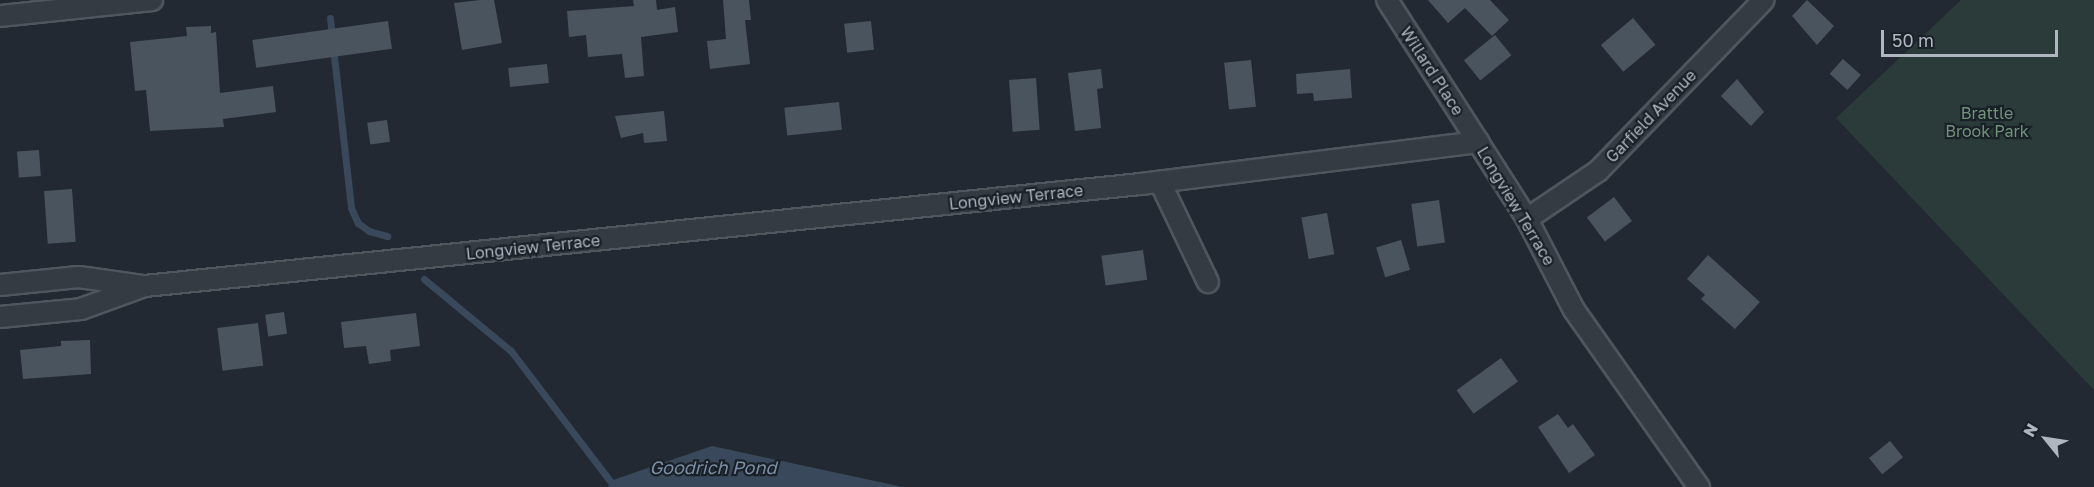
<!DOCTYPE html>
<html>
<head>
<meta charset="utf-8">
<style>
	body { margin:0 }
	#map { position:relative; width:2094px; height:487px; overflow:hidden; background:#222932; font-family:"Golos Text",sans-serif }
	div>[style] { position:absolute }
	.green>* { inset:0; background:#2a3b3a }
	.water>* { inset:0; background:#39485a }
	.stream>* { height:7px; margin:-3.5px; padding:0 3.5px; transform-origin:3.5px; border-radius:3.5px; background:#39485a }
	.building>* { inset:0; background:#4a545e; transform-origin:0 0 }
	.roads { filter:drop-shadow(2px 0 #4f565e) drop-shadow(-2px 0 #4f565e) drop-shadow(0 2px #4f565e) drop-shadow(0 -2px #4f565e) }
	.minor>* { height:20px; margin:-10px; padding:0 10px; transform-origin:10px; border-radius:10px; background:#353b43 }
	span { translate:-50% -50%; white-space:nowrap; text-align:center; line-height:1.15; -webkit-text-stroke:4.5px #1a2028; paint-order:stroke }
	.street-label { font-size:16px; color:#afb6c0 }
	.park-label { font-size:16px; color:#719378 }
	.water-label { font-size:18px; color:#7b8ea5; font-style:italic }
	.north { position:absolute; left:2016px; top:409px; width:60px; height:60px; -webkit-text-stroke:4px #1a2028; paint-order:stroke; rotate:300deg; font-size:16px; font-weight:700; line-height:24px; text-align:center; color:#afb6c0 }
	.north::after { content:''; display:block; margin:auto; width:21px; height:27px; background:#afb6c0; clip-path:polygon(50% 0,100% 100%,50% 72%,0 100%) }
	.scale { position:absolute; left:1881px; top:30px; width:177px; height:27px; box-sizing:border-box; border:3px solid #afb6c0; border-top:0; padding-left:8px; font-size:18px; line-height:21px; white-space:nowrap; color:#afb6c0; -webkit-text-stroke:4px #1a2028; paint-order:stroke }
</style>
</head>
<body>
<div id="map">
	<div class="green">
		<i style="clip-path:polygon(1961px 0,2094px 0,2094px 390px,1836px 118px)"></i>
	</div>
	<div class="water">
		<i style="clip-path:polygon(712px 446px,903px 487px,608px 487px,610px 481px)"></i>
	</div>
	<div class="stream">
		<i style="left:330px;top:18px;width:18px;rotate:84deg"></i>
		<i style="left:333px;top:47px;width:162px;rotate:83.6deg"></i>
		<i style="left:351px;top:208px;width:17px;rotate:65deg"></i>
		<i style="left:358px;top:223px;width:14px;rotate:36deg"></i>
		<i style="left:369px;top:231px;width:19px;rotate:16deg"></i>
		<i style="left:424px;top:279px;width:113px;rotate:39.6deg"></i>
		<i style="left:511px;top:351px;width:163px;rotate:52.7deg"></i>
	</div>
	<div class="building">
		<i style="clip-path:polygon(480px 0,494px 0,502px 43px,462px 50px,454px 3px)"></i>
		<i style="clip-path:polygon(633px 0,656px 0,657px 10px,675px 7px,678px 32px,641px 37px,644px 76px,625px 78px,622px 54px,588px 57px,586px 35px,569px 37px,567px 11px,634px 6px)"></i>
		<i style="clip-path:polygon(723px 0,749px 0,751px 20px,745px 20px,750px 64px,710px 69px,707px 41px,726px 39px)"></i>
		<i style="clip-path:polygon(1428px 0,1490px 0,1509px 20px,1492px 36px,1465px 8px,1448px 23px)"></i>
		<i style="clip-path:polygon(1807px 0,1834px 26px,1817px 45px,1792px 16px)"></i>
		<i style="left:1633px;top:18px;width:35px;height:42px;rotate:50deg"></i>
		<i style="left:388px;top:21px;width:28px;height:137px;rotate:82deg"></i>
		<i style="left:871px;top:21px;width:29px;height:27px;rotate:84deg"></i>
		<i style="clip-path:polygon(211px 26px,211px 33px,216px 32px,220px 93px,273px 86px,276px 112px,223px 119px,224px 127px,150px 131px,146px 90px,135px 91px,130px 42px,187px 36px,186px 27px)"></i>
		<i style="left:1495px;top:35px;width:26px;height:40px;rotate:51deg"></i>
		<i style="left:1843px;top:59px;width:24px;height:20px;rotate:42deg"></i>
		<i style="left:1251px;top:60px;width:47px;height:27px;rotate:84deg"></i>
		<i style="left:547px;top:64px;width:19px;height:39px;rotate:84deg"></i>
		<i style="clip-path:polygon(1101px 69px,1103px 88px,1097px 89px,1101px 128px,1075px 131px,1068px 73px)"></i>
		<i style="clip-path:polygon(1350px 69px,1352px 98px,1314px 101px,1313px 93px,1297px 94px,1296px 74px)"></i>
		<i style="left:1036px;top:78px;width:52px;height:27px;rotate:86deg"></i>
		<i style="clip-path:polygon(1737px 79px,1764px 112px,1751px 126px,1721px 96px)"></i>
		<i style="left:839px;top:102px;width:28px;height:55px;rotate:84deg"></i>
		<i style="clip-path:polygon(664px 111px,667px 141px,644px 143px,643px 133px,621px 138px,615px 116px)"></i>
		<i style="left:387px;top:120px;width:22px;height:20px;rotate:82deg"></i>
		<i style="left:39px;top:150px;width:26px;height:22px;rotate:86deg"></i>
		<i style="left:72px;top:189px;width:53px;height:28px;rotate:86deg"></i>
		<i style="left:1614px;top:197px;width:30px;height:34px;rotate:53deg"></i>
		<i style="left:1439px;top:200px;width:43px;height:28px;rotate:82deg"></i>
		<i style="left:1327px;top:213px;width:42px;height:26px;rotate:80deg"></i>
		<i style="left:1401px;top:240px;width:31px;height:26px;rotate:73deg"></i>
		<i style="left:1143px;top:250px;width:30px;height:42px;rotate:82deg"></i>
		<i style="clip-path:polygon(1708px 255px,1760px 302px,1735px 329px,1701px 299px,1705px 295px,1687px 279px)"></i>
		<i style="left:284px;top:312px;width:22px;height:19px;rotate:82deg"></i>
		<i style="clip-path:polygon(416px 313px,420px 346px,390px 350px,391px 361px,369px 364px,366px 346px,344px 348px,341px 322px)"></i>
		<i style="left:258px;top:323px;width:43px;height:41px;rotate:83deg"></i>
		<i style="clip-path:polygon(90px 340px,91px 374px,23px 379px,20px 350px,61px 346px,61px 341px)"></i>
		<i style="left:1501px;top:358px;width:29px;height:55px;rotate:54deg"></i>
		<i style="clip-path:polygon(1558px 414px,1568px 428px,1573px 424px,1595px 455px,1569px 473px,1538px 427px)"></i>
		<i style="left:1890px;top:441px;width:21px;height:27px;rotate:51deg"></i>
	</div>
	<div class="roads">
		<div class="minor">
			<i style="left:1387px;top:0;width:169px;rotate:57.3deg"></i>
			<i style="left:0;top:16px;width:153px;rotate:-6deg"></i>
			<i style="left:1160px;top:182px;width:111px;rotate:64.4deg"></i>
			<i style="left:1527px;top:219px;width:86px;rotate:-34.1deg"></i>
			<i style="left:1598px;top:171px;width:238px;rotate:-45.9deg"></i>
			<i style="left:0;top:285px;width:79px;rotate:-5.8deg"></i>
			<i style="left:79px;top:277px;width:64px;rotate:8.1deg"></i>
			<i style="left:0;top:317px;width:81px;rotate:-5.6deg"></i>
			<i style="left:81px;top:309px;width:68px;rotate:-19.8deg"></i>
			<i style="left:145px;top:286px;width:1001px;rotate:-5.85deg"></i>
			<i style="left:1141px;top:184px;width:340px;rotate:-7.1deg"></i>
			<i style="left:1478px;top:142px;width:91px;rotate:57.5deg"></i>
			<i style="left:1527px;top:219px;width:102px;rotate:62.7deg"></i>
			<i style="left:1574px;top:310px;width:217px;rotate:54.8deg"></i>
		</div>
	</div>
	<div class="street-label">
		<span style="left:1432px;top:71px;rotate:57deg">Willard Place</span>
		<span style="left:1651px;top:116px;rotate:-46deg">Garfield Avenue</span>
		<span style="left:1016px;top:197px;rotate:-6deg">Longview Terrace</span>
		<span style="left:1516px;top:206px;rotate:59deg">Longview Terrace</span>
		<span style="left:533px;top:247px;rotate:-6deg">Longview Terrace</span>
	</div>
	<div class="park-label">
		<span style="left:1987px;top:122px">Brattle<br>Brook Park</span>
	</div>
	<div class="water-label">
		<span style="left:713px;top:467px">Goodrich Pond</span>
	</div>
	<div class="north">N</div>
	<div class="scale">50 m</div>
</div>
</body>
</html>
